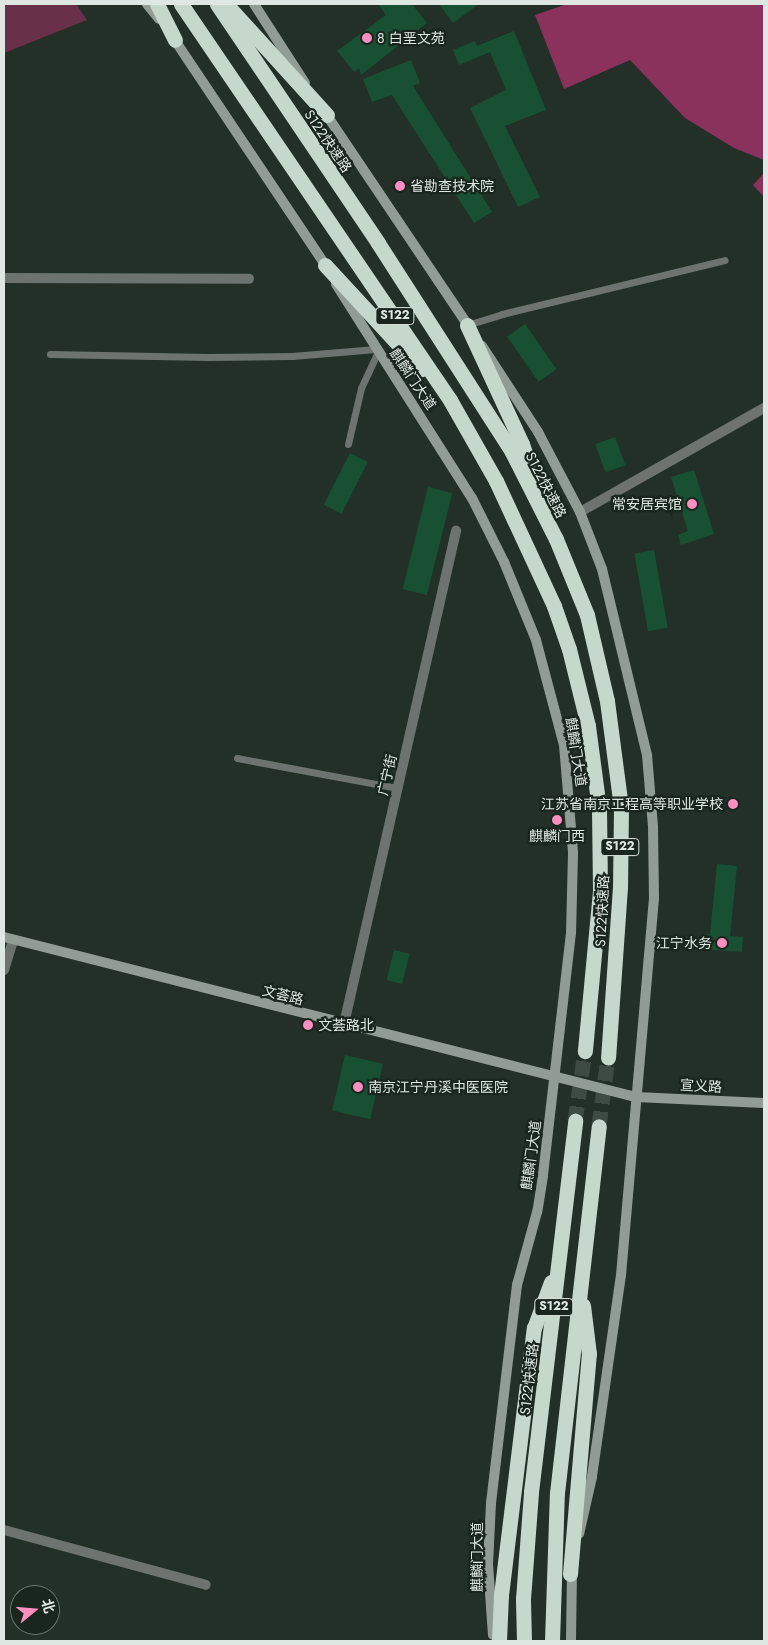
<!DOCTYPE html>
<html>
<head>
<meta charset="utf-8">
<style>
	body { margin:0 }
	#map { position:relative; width:768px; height:1645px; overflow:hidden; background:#223027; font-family:Jost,"Noto Sans SC",sans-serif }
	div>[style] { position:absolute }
	.green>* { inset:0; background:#69304a }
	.forest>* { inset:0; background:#8a315c }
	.building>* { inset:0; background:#175033; transform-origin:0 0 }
	.highway-tunnel>* { height:15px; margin-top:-7.5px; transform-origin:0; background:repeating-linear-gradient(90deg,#3e4b43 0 15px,transparent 0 23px) }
	.lane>* { height:7px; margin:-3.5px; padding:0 3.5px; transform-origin:3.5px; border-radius:3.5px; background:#6d736f }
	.street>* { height:10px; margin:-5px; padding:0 5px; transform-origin:5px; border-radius:5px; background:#6d736f }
	.secondary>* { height:10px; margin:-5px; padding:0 5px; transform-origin:5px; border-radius:5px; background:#919c94 }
	.highway>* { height:15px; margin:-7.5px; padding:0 7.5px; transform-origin:7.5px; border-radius:7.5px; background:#c6d7cc }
	.dots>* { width:14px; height:14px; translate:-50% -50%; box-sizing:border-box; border:2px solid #19261e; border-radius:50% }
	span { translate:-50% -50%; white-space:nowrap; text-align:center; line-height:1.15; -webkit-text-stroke:4.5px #19261e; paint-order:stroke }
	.shield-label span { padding:1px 4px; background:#19261e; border:1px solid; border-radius:4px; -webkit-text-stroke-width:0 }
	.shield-label { font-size:12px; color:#dee7e1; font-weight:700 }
	.poi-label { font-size:14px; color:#dee7e1 }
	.left { translate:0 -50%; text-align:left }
	.right { translate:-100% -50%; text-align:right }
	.street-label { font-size:14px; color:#dee7e1 }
	.frame { position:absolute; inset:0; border:5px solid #dee7e1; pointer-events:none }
	.north { position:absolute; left:10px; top:1585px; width:50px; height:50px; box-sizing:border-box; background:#19261e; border:1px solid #68736c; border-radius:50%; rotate:73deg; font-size:14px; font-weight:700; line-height:20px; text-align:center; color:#dee7e1 }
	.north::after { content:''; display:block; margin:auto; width:18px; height:22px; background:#fd8ebf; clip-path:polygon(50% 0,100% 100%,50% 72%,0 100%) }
</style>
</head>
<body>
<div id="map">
	<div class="green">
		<i style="clip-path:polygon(4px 4px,76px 4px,87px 20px,4px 53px)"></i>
	</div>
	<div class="forest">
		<i style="clip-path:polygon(567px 4px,764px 4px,764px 160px,734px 148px,685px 118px,630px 60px,564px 89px,535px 15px)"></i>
		<i style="clip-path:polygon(764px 173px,764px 197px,753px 185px)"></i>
	</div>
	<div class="building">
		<i style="clip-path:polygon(378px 4px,412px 4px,427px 23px,361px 75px,359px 68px,354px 72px,337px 51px,386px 15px)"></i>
		<i style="clip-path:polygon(439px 4px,479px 4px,453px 23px)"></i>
		<i style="clip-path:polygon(514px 31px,546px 110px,505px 126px,540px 197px,518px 207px,470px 108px,506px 90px,490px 52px,459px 65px,453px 50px,475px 41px,477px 46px)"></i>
		<i style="clip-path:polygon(411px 60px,420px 83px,413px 86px,492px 212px,474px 223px,392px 95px,372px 102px,363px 79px)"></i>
		<i style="left:525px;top:324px;width:55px;height:22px;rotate:55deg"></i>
		<i style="left:615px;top:437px;width:30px;height:21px;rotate:70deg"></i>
		<i style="left:350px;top:453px;width:20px;height:58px;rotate:27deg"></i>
		<i style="clip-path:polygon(694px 470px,714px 534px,681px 545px,678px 535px,688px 531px,671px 477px)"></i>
		<i style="left:428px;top:487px;width:25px;height:105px;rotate:14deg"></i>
		<i style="left:654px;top:550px;width:79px;height:20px;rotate:80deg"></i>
		<i style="clip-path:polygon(717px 864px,737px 866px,730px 936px,743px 937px,742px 952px,701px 949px,702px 934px,710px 934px)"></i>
		<i style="left:394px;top:950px;width:16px;height:31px;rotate:14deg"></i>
		<i style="left:345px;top:1055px;width:39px;height:57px;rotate:13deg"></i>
	</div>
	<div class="highway-tunnel">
		<i style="left:575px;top:1121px;width:71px;rotate:-81.9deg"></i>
		<i style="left:599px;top:1126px;width:69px;rotate:-82.5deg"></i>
	</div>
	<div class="lane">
		<i style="left:467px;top:325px;width:37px;rotate:-17deg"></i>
		<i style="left:502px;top:314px;width:229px;rotate:-13.6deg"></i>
		<i style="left:50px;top:354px;width:157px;rotate:1.1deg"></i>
		<i style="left:207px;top:357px;width:85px;rotate:-0.7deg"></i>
		<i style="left:292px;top:356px;width:84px;rotate:-4.8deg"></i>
		<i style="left:348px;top:444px;width:57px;rotate:-76.9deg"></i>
		<i style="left:361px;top:388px;width:40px;rotate:-65deg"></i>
		<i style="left:237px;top:758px;width:164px;rotate:10.6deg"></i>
	</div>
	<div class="street">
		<i style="left:4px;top:278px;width:245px;rotate:0.2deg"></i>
		<i style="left:580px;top:512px;width:211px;rotate:-29.5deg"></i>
		<i style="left:4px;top:970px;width:31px;rotate:-73deg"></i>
		<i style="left:344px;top:1024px;width:506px;rotate:-77.2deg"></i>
		<i style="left:4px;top:1530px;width:209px;rotate:15.2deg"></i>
	</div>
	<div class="secondary">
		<i style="left:147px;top:4px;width:19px;rotate:51deg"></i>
		<i style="left:254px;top:4px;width:94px;rotate:57.2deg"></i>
		<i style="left:172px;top:36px;width:280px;rotate:56.2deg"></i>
		<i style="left:324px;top:111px;width:264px;rotate:56.1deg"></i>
		<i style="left:336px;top:284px;width:254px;rotate:57.6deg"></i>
		<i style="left:472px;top:498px;width:72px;rotate:63.4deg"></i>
		<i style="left:504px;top:562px;width:84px;rotate:67.7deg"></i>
		<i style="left:536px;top:640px;width:109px;rotate:75.1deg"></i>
		<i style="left:564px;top:745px;width:108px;rotate:85.2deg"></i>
		<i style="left:573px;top:853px;width:80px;rotate:91.4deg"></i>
		<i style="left:571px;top:933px;width:245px;rotate:96.6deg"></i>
		<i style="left:543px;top:1176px;width:36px;rotate:99deg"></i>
		<i style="left:537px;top:1212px;width:76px;rotate:105.3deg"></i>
		<i style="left:517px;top:1285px;width:220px;rotate:96.8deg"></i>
		<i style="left:491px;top:1503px;width:61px;rotate:92.8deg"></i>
		<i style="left:488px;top:1564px;width:71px;rotate:86deg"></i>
		<i style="left:482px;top:346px;width:103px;rotate:56.9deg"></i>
		<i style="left:538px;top:432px;width:90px;rotate:62.3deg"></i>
		<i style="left:580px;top:512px;width:61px;rotate:68.9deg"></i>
		<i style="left:602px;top:569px;width:191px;rotate:76.4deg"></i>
		<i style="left:647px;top:755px;width:72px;rotate:85.2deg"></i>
		<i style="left:653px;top:827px;width:71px;rotate:89.2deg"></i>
		<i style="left:654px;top:898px;width:378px;rotate:95deg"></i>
		<i style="left:621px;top:1275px;width:204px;rotate:98.2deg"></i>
		<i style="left:592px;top:1477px;width:58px;rotate:102.8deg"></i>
		<i style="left:4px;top:937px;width:652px;rotate:14.21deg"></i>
		<i style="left:636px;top:1097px;width:128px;rotate:2.7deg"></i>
		<i style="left:571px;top:1641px;width:73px;rotate:-89.2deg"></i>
	</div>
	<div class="highway">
		<i style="left:157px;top:4px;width:40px;rotate:63.4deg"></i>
		<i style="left:181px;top:4px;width:479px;rotate:55.8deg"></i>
		<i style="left:450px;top:400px;width:93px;rotate:60.4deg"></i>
		<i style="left:496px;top:481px;width:138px;rotate:65.1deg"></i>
		<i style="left:554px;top:606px;width:46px;rotate:70.8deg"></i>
		<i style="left:569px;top:649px;width:79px;rotate:76.1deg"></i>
		<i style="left:588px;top:726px;width:83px;rotate:82.4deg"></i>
		<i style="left:599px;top:808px;width:83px;rotate:89.3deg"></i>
		<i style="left:600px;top:891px;width:161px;rotate:95.4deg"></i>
		<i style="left:217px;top:4px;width:288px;rotate:56deg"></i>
		<i style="left:378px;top:243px;width:248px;rotate:57.3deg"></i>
		<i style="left:512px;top:452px;width:97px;rotate:63.2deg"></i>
		<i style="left:556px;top:539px;width:82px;rotate:67.8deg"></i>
		<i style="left:587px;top:615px;width:88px;rotate:76.9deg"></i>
		<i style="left:607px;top:701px;width:107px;rotate:82.5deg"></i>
		<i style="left:621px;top:807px;width:80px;rotate:90.7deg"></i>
		<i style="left:620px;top:887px;width:171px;rotate:94deg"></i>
		<i style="left:226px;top:4px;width:150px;rotate:47.7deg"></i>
		<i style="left:325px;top:265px;width:142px;rotate:47.3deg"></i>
		<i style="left:467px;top:325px;width:131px;rotate:65.2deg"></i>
		<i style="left:522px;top:444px;width:39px;rotate:71deg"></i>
		<i style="left:570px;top:1574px;width:221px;rotate:-85.1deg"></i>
		<i style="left:589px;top:1354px;width:49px;rotate:-97deg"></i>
		<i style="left:499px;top:1641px;width:46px;rotate:-87.5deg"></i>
		<i style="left:501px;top:1595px;width:269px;rotate:-83deg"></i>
		<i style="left:534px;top:1328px;width:49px;rotate:-69.7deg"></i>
		<i style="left:524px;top:1641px;width:42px;rotate:-91.4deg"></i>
		<i style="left:523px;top:1599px;width:107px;rotate:-85.7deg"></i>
		<i style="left:531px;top:1492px;width:374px;rotate:-83.2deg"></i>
		<i style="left:552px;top:1641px;width:148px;rotate:-88.1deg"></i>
		<i style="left:557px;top:1493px;width:369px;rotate:-83.5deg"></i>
	</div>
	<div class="dots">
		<i style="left:367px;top:38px;background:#fd8ebf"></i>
		<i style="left:400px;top:186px;background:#fd8ebf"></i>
		<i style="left:692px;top:504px;background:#fd8ebf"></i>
		<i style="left:733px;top:804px;background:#fd8ebf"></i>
		<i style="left:557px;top:820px;background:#fd8ebf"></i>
		<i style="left:722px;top:943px;background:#fd8ebf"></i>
		<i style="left:308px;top:1025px;background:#fd8ebf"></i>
		<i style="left:358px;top:1087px;background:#fd8ebf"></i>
	</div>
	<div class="shield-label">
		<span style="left:395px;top:316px">S122</span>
		<span style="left:620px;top:847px">S122</span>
		<span style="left:554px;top:1307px">S122</span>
	</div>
	<div class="poi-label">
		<span class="left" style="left:377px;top:38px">8 白垩文苑</span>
		<span class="left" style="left:410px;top:186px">省勘查技术院</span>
		<span class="right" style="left:682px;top:504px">常安居宾馆</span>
		<span class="right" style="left:723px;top:804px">江苏省南京工程高等职业学校</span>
		<span style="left:557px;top:836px">麒麟门西</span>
		<span class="right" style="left:712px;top:943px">江宁水务</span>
		<span class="left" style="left:318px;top:1025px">文荟路北</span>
		<span class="left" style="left:368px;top:1087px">南京江宁丹溪中医医院</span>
	</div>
	<div class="street-label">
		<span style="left:328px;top:141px;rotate:56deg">S122快速路</span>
		<span style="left:413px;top:379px;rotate:56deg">麒麟门大道</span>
		<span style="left:546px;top:485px;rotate:63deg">S122快速路</span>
		<span style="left:576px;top:752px;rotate:81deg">麒麟门大道</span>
		<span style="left:387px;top:775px;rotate:-77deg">广宁街</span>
		<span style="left:602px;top:911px;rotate:-87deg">S122快速路</span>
		<span style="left:283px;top:995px;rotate:14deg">文荟路</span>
		<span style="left:701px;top:1086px;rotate:3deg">宣义路</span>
		<span style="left:531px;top:1155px;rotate:-82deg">麒麟门大道</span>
		<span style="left:529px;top:1379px;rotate:-83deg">S122快速路</span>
		<span style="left:477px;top:1557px;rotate:-90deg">麒麟门大道</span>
	</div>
	<div class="frame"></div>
	<div class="north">北</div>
</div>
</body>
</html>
